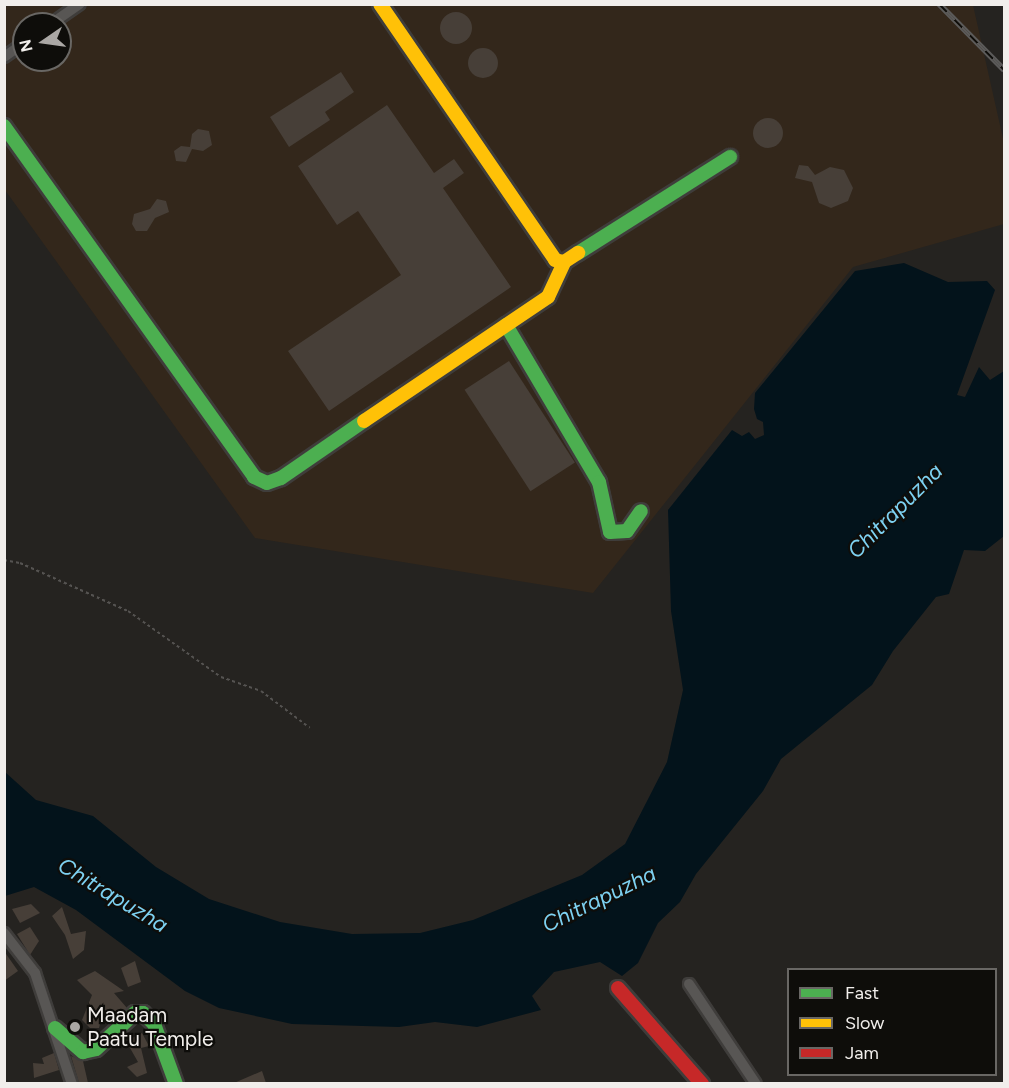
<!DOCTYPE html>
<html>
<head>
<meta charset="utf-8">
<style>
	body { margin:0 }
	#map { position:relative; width:1009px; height:1088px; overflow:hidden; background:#252320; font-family:Figtree,sans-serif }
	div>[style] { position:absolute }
	.industrial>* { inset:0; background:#33271b }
	.water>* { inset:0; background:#03131b }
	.building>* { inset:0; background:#473f38; transform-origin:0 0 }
	.round { border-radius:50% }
	.path>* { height:2px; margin-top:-1px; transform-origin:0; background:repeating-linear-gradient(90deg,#555351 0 3px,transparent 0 6px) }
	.roads { filter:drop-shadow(2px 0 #3f3d3b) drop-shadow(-2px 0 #3f3d3b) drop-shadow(0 2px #3f3d3b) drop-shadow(0 -2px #3f3d3b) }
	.street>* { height:10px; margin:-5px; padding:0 5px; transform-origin:5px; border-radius:5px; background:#585654 }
	.fast>* { height:14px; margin:-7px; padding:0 7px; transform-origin:7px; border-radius:7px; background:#4caf50 }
	.slow>* { height:14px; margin:-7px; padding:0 7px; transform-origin:7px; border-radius:7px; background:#ffc107 }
	.jam>* { height:14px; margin:-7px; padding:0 7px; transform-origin:7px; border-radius:7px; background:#c62828 }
	.rail>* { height:6px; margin-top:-3px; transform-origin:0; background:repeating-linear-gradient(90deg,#0e0d0a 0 11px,#5c5b5a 0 22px); box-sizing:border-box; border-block:2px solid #5c5b5a }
	.dots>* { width:16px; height:16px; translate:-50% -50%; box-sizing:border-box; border:3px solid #0e0d0a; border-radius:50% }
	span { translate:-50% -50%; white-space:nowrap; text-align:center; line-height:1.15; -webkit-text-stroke:4.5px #0e0d0a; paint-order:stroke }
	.poi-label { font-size:21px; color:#f1eeeb }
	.left { translate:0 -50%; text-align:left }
	.water-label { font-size:22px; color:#7dd1f1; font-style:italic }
	.frame { position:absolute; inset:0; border:6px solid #f1eeeb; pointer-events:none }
	.legend { position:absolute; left:787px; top:968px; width:210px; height:108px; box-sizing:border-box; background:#0e0d0a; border:2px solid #696764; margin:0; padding:8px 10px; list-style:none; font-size:18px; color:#f1eeeb }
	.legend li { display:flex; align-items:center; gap:12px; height:30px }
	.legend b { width:30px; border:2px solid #696764 }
	.north { position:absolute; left:12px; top:12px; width:60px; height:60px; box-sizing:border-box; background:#0e0d0a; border:2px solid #696764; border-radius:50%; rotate:257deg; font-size:16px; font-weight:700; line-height:24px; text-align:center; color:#f1eeeb }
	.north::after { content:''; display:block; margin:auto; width:21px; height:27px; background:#aaa7a4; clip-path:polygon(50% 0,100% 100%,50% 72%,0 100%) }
</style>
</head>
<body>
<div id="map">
	<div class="industrial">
		<i style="clip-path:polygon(evenodd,4px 5px,973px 5px,1004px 143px,1004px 224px,853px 267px,593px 593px,255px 538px,5px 190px,4px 5px,24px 24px,60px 24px,60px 60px,24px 60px,24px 24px)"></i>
	</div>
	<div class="water">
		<i style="clip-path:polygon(904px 263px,948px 282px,987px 281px,995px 290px,957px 395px,965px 397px,979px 367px,990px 380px,1004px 371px,1004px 536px,985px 551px,964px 550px,949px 594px,936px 597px,893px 651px,872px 685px,781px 759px,763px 791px,696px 874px,680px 902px,658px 923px,638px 963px,622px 976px,600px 962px,554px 972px,532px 996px,541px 1010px,477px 1027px,435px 1022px,399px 1027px,292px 1024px,219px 1008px,185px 991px,76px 910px,34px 887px,5px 896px,5px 772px,36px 800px,93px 816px,156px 867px,209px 899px,280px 922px,352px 934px,420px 933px,473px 920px,582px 875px,625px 844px,667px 762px,683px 690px,671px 611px,668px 510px,732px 430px,742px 436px,749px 432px,755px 439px,764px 435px,763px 422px,757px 419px,754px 409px,755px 393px,855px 271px)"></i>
	</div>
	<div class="building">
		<i class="round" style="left:440px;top:12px;width:32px;height:32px"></i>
		<i class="round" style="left:468px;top:48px;width:30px;height:30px"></i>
		<i style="clip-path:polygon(341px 72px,354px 92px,325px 112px,330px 120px,289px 147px,270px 117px)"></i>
		<i style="clip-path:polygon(387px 105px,434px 173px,454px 159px,464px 173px,443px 188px,511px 287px,329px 411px,288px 351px,401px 275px,358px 211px,337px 225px,298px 166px)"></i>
		<i class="round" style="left:753px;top:118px;width:30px;height:30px"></i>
		<i style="clip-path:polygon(198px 129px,209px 131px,212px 145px,203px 151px,192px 149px,186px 162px,176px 161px,174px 151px,181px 146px,190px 147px,192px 134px)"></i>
		<i style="clip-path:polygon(799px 165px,808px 166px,815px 175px,830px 167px,844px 170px,853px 188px,848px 201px,831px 208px,819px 203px,812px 182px,795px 178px)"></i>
		<i style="clip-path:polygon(157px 199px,166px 201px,169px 212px,155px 218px,147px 231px,136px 231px,132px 224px,134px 214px,150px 209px)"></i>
		<i style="left:509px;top:361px;width:121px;height:53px;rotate:57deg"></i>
		<i style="clip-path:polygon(31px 904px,40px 913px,20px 923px,12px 909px)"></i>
		<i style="clip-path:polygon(62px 907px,71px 934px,86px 931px,84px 950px,73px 959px,65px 935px,52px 916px)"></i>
		<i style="clip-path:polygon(30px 927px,39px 941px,30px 955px,17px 934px)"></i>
		<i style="clip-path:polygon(4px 951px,18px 971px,4px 981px)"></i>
		<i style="clip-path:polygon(135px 961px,141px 982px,128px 987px,121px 968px)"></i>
		<i style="clip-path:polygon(95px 971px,124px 991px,114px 993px,127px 1008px,112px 1022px,104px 1009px,99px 1028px,90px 1028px,82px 1020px,92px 995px,77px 980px)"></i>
		<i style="clip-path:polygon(142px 1033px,149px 1046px,141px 1048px,147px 1073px,137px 1077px,127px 1067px,138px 1062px,126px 1041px)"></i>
		<i style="clip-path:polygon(54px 1053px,59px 1070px,34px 1078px,33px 1063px,44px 1064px,42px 1058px)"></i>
		<i style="clip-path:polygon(71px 1056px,83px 1061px,88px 1083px,79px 1083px)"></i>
		<i style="clip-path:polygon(262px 1071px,266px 1083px,234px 1083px)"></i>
	</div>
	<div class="path">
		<i style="left:4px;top:560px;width:16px;rotate:11deg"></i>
		<i style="left:20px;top:563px;width:118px;rotate:24deg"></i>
		<i style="left:128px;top:611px;width:114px;rotate:35.4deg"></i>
		<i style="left:221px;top:677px;width:42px;rotate:19.3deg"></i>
		<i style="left:261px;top:691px;width:61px;rotate:37.1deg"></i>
	</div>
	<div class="roads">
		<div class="street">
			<i style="left:51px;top:24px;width:35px;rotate:-35deg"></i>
			<i style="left:4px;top:57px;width:24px;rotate:-35deg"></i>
			<i style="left:4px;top:933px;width:51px;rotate:52.2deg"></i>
			<i style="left:35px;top:973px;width:117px;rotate:71.6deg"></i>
			<i style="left:689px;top:984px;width:120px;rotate:56.2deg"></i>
		</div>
		<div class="fast">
			<i style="left:4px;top:126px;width:431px;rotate:54.5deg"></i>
			<i style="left:254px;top:477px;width:14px;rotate:25deg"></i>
			<i style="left:267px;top:483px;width:15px;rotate:-20deg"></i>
			<i style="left:281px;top:478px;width:101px;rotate:-34.5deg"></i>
			<i style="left:578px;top:253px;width:180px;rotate:-32.3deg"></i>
			<i style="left:506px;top:325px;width:182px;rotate:59.4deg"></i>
			<i style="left:599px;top:482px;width:51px;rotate:77.6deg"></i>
			<i style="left:610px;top:532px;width:17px;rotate:-3deg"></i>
			<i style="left:627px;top:531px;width:24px;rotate:-55deg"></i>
			<i style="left:55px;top:1028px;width:37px;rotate:41deg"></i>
			<i style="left:83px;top:1052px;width:13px;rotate:-13deg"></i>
			<i style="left:96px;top:1049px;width:53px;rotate:-42.7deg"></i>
			<i style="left:135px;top:1013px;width:8px"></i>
			<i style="left:143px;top:1013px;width:16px;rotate:45deg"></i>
			<i style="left:154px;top:1024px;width:64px;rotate:69.9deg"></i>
		</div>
		<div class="slow">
			<i style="left:380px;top:4px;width:310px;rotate:55.6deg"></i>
			<i style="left:555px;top:260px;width:9px;rotate:13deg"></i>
			<i style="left:364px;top:421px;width:222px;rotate:-34deg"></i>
			<i style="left:548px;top:297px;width:38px;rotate:-65deg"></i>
			<i style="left:564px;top:262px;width:17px;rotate:-33deg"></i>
		</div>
		<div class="jam">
			<i style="left:618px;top:988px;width:128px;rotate:48.8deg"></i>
		</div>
	</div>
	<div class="rail">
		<i style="left:939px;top:4px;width:93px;rotate:45.4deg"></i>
	</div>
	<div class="dots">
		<i style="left:75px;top:1027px;background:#aaa7a4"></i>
	</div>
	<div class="poi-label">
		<span class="left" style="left:87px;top:1027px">Maadam<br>Paatu Temple</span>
	</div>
	<div class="water-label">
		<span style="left:895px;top:511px;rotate:-45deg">Chitrapuzha</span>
		<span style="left:113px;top:895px;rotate:31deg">Chitrapuzha</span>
		<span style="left:599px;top:899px;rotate:-26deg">Chitrapuzha</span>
	</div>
	<div class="frame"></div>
	<ul class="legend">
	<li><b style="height:8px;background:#4caf50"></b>Fast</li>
	<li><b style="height:8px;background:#ffc107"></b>Slow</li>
	<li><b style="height:8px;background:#c62828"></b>Jam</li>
	</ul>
	<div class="north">N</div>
</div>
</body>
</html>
